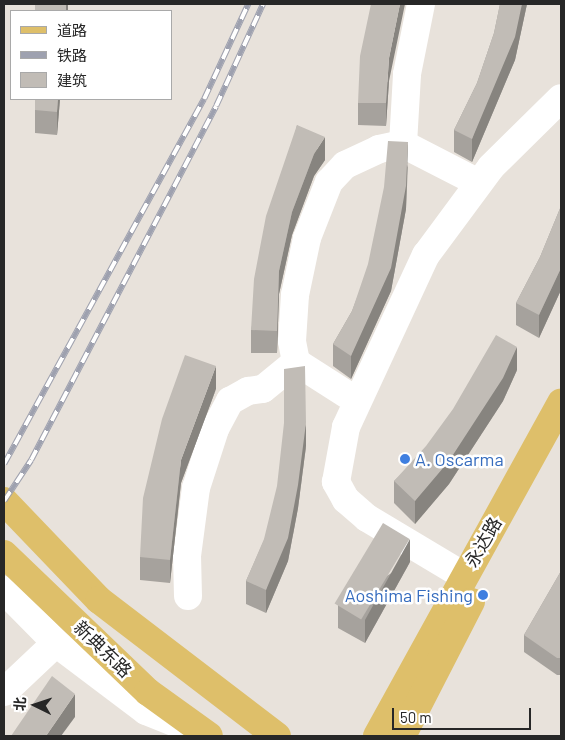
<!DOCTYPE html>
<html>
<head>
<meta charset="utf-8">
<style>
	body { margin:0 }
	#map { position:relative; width:565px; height:740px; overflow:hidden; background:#e8e2db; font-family:Barlow,"Noto Sans SC",sans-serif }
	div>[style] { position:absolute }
	.minor>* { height:28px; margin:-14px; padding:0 14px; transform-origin:14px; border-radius:14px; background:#fff }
	.major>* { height:28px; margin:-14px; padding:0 14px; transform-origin:14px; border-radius:14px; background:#debf6a }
	.rail>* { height:5.5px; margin-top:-2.75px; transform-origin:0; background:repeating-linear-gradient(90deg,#fff 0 11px,#9ea1af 0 22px); box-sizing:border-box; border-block:1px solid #9ea1af }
	.wall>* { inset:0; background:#a6a29d }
	.shaded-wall>* { inset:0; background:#87847f; transform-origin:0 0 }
	.building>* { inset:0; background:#c1bcb6; transform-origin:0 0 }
	.dots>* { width:14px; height:14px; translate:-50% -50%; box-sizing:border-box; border:2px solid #fff; border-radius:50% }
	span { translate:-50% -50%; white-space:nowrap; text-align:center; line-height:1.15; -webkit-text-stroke:5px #fff; paint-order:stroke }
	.shop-label { font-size:18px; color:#366cbe }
	.left { translate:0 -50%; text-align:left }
	.right { translate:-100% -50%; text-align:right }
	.street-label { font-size:18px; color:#272727 }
	.frame { position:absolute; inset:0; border:5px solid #272727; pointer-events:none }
	.legend { position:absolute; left:10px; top:10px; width:162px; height:90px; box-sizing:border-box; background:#fff; border:1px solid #a9a9a9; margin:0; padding:6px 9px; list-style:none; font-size:15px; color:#272727 }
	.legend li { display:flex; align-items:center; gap:10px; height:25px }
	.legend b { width:25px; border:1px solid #a9a9a9 }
	.north { position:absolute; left:10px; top:680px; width:50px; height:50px; -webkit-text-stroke:4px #fff; paint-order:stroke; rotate:274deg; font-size:14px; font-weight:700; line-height:20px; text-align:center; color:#272727 }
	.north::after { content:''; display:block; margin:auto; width:18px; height:22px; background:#272727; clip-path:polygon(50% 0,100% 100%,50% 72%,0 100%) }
	.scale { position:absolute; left:392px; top:708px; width:139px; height:22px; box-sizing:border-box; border:2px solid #272727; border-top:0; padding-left:6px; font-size:15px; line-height:18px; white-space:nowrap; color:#272727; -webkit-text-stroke:4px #fff; paint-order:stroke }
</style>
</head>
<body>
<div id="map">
	<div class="minor">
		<i style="left:403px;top:144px;width:70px;rotate:-86.7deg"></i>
		<i style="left:407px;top:74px;width:71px;rotate:-78.7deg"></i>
		<i style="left:357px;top:401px;width:72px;rotate:-147.4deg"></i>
		<i style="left:296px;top:362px;width:21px;rotate:-101deg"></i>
		<i style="left:292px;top:341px;width:46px;rotate:-86.3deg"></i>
		<i style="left:295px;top:295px;width:58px;rotate:-78.1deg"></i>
		<i style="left:307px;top:238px;width:60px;rotate:-68.6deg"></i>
		<i style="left:329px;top:182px;width:23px;rotate:-47deg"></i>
		<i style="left:345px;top:165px;width:38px;rotate:-25deg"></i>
		<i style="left:379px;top:149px;width:25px;rotate:-12deg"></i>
		<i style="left:403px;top:144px;width:85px;rotate:27.2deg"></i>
		<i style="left:464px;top:576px;width:113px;rotate:-149.1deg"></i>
		<i style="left:367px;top:518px;width:28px;rotate:-139deg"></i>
		<i style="left:346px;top:500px;width:21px;rotate:-119deg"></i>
		<i style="left:336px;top:482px;width:56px;rotate:-79.7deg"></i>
		<i style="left:346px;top:427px;width:190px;rotate:-65.1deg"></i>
		<i style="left:426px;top:255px;width:109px;rotate:-53.5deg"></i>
		<i style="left:491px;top:167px;width:98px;rotate:-44.6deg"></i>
		<i style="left:4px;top:590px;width:74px;rotate:45.5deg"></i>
		<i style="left:56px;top:643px;width:113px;rotate:37.1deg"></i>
		<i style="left:146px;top:711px;width:48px;rotate:21.8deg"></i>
		<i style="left:188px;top:596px;width:40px;rotate:-91.4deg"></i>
		<i style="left:187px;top:556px;width:69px;rotate:-82.5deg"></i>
		<i style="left:196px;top:488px;width:62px;rotate:-72.1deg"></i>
		<i style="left:215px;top:429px;width:32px;rotate:-62deg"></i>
		<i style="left:230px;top:401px;width:21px;rotate:-29deg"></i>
		<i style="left:248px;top:391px;width:15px;rotate:-8deg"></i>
		<i style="left:263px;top:389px;width:43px;rotate:-39.3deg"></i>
		<i style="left:4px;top:692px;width:71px;rotate:-43.3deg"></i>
	</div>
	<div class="major">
		<i style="left:4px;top:501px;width:137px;rotate:46.2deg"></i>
		<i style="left:99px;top:600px;width:224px;rotate:37.4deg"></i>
		<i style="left:4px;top:554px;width:199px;rotate:43.8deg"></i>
		<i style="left:148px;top:692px;width:75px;rotate:35.8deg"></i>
		<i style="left:377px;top:736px;width:381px;rotate:-61.1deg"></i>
		<i style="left:402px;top:736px;width:151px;rotate:-62.8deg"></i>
	</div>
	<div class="rail">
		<i style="left:4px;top:464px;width:416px;rotate:-61.3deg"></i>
		<i style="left:204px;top:99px;width:105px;rotate:-65.1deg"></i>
		<i style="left:4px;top:501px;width:49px;rotate:-56.6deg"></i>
		<i style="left:31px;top:460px;width:399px;rotate:-62.4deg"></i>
		<i style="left:216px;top:106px;width:112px;rotate:-65.3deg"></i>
	</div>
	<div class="wall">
		<i style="clip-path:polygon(500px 4px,527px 4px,515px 60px,472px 162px,454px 152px,454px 130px,477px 83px,494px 33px)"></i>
		<i style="clip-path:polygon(389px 81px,386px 126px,358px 125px,358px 103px)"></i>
		<i style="clip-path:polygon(35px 99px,60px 99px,57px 135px,35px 133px)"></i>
		<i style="clip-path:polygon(297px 125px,325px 160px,314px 176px,292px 235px,279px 294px,277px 353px,251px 353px,251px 330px)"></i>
		<i style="clip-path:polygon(408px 165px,406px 209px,391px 291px,351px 379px,333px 366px,333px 344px,352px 311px)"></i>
		<i style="clip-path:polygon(561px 206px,561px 290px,539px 338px,516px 325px,516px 303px,540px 257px)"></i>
		<i style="clip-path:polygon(517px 370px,503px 401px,449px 484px,415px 524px,394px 503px,394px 481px)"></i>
		<i style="clip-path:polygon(216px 389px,181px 483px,170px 583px,140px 580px,140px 557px)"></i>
		<i style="clip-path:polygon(306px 446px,298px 508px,288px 561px,266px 613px,246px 604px,246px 581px)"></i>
		<i style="clip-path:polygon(410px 562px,365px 643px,338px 628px,338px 605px)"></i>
		<i style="clip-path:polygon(561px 571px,561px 675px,557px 675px,524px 652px,524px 635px)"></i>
	</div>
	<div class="shaded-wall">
		<i style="left:66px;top:4px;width:2px;height:7px"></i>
		<i style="clip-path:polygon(400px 4px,405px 4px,389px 81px,386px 126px,386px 103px,389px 58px)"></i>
		<i style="clip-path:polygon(522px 4px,527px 4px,515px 60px,472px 162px,472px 139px)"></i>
		<i style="clip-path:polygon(58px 99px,60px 99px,57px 135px,57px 112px)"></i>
		<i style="clip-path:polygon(325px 137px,325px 160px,314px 176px,292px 235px,279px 294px,277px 353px,277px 331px,279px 271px,292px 212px,314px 154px)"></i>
		<i style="clip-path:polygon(408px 142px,406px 209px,391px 291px,351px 379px,351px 356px)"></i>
		<i style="clip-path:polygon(561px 268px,561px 290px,539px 338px,539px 315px)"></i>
		<i style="clip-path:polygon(517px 347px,517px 370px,503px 401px,449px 484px,415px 524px,415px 501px)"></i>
		<i style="clip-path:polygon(216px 366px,216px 389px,181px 483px,170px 583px,170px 560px,181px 460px)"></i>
		<i style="clip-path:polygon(306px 423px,306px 446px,298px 508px,288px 561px,266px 613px,266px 590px)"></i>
		<i style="clip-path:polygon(410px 539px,410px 562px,365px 643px,365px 620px)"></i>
		<i style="clip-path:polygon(75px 694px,75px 717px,61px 736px,46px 736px)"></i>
	</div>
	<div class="building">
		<i style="left:35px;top:4px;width:31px;height:7px"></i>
		<i style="clip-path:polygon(371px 4px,400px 4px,389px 58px,386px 103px,358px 103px,360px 56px)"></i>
		<i style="clip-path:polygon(500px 4px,522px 4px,515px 37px,472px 139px,454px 130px,477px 83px,494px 33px)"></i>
		<i style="clip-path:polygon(35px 99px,58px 99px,57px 112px,35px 110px)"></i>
		<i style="clip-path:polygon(297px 125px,325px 137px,314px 154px,292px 212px,279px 271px,277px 331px,251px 330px,254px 279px,266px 216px)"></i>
		<i style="clip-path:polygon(388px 141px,408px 142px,406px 186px,391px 268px,351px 356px,333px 344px,352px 311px,368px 264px,384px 187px)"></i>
		<i style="clip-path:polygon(561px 206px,561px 268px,539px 315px,516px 303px,540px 257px)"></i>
		<i style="clip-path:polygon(496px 335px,517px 347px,503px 378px,449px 461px,415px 501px,394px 481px,426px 446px,453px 409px)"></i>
		<i style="clip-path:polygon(185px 355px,216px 366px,181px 460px,170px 560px,140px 557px,143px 498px,162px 419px)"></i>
		<i style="clip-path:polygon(305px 366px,306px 423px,298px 485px,288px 538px,266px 590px,246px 581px,264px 539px,277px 486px,284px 423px,284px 369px)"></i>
		<i style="left:383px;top:523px;width:31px;height:94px;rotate:31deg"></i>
		<i style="clip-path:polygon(561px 571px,561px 658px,557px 658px,524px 635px)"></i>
		<i style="clip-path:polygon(52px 676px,75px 694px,46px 736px,11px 736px)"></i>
	</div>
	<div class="dots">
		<i style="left:405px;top:459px;background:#3f7fe0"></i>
		<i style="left:483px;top:595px;background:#3f7fe0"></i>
	</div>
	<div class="shop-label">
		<span class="left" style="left:415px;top:459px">A. Oscarma</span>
		<span class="right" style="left:473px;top:595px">Aoshima Fishing</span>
	</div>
	<div class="street-label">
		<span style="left:483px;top:542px;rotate:-60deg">永达路</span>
		<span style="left:103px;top:649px;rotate:44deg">新典东路</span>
	</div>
	<div class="frame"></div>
	<ul class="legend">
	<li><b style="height:6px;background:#debf6a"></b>道路</li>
	<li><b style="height:6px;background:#9ea1af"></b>铁路</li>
	<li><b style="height:14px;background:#c1bcb6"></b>建筑</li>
	</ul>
	<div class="north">北</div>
	<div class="scale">50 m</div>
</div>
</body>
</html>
